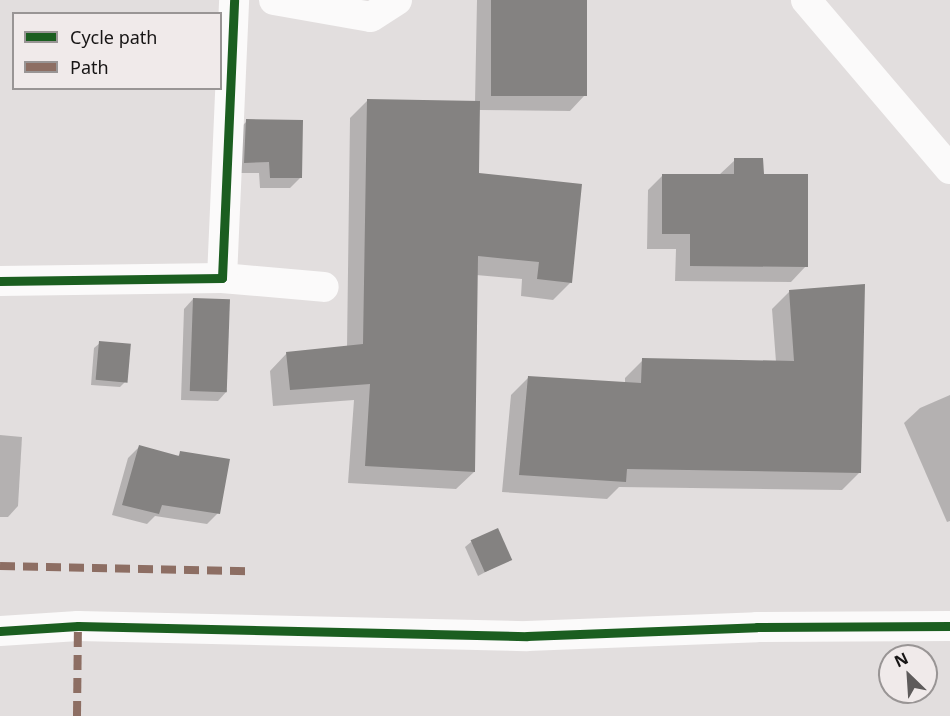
<!DOCTYPE html>
<html>
<head>
<meta charset="utf-8">
<style>
	body { margin:0 }
	#map { position:relative; width:950px; height:716px; overflow:hidden; background:#e2dede; font-family:"Noto Sans",sans-serif }
	div>[style] { position:absolute }
	.shadow>* { inset:0; background:#0003 }
	.building>* { inset:0; background:#848281; transform-origin:0 0 }
	.street>* { height:30px; margin:-15px; padding:0 15px; transform-origin:15px; border-radius:15px; background:#fbfafa }
	.quiet>* { height:8px; margin-top:-4px; transform-origin:0; background:repeating-linear-gradient(90deg,#8d6e63 0 15px,transparent 0 23px) }
	.cycleway>* { height:9px; margin:-4.5px; padding:0 4.5px; transform-origin:4.5px; border-radius:4.5px; background:#1b5e20 }
	span { translate:-50% -50%; white-space:nowrap; text-align:center; line-height:1.15; -webkit-text-stroke:6px #f0eaea; paint-order:stroke }
	.legend { position:absolute; left:12px; top:12px; width:210px; height:78px; box-sizing:border-box; background:#f0eaea; border:2px solid #999595; margin:0; padding:8px 10px; list-style:none; font-size:18px; color:#171515 }
	.legend li { display:flex; align-items:center; gap:12px; height:30px }
	.legend b { width:30px; border:2px solid #999595 }
	.north { position:absolute; left:878px; top:644px; width:60px; height:60px; box-sizing:border-box; background:#f0eaea; border:2px solid #999595; border-radius:50%; rotate:335deg; font-size:16px; font-weight:700; line-height:24px; text-align:center; color:#171515 }
	.north::after { content:''; display:block; margin:auto; width:21px; height:27px; background:#5e5b5b; clip-path:polygon(50% 0,100% 100%,50% 72%,0 100%) }
</style>
</head>
<body>
<div id="map">
	<div class="shadow">
		<i style="clip-path:polygon(477px 0,586px 0,584px 96px,570px 111px,479px 110px,478px 175px,571px 282px,553px 300px,521px 296px,522px 279px,476px 275px,474px 472px,456px 489px,348px 483px,354px 400px,273px 406px,270px 371px,287px 353px,347px 347px,350px 118px,367px 101px,475px 102px)"></i>
		<i style="clip-path:polygon(247px 121px,301px 177px,290px 188px,260px 188px,259px 173px,234px 173px,236px 132px)"></i>
		<i style="clip-path:polygon(735px 160px,762px 176px,806px 266px,791px 282px,675px 281px,676px 249px,647px 249px,648px 190px,663px 175px,719px 175px)"></i>
		<i style="clip-path:polygon(790px 291px,859px 473px,842px 490px,619px 487px,607px 499px,502px 492px,511px 395px,529px 377px,625px 383px,625px 378px,643px 360px,776px 362px,772px 309px)"></i>
		<i style="clip-path:polygon(193px 299px,227px 391px,218px 401px,181px 400px,184px 309px)"></i>
		<i style="clip-path:polygon(100px 343px,126px 381px,120px 387px,91px 385px,94px 348px)"></i>
		<i style="clip-path:polygon(950px 395px,950px 521px,947px 522px,904px 423px,920px 408px)"></i>
		<i style="clip-path:polygon(0 435px,22px 437px,18px 506px,8px 517px,0 517px)"></i>
		<i style="clip-path:polygon(139px 447px,177px 457px,181px 453px,218px 513px,207px 524px,155px 516px,147px 524px,112px 515px,128px 458px)"></i>
		<i style="clip-path:polygon(471px 542px,510px 559px,478px 576px,465px 547px)"></i>
	</div>
	<div class="building">
		<i style="left:491px;top:0;width:96px;height:96px"></i>
		<i style="clip-path:polygon(367px 99px,480px 101px,479px 173px,582px 184px,572px 283px,537px 279px,539px 262px,478px 256px,475px 472px,365px 466px,370px 384px,290px 390px,286px 352px,363px 344px)"></i>
		<i style="clip-path:polygon(246px 119px,303px 120px,302px 178px,270px 178px,269px 162px,244px 163px)"></i>
		<i style="clip-path:polygon(734px 158px,763px 158px,764px 174px,808px 174px,808px 267px,690px 266px,690px 234px,662px 234px,662px 174px,734px 174px)"></i>
		<i style="clip-path:polygon(865px 284px,861px 473px,627px 469px,626px 482px,519px 475px,528px 376px,641px 383px,642px 358px,794px 361px,789px 290px)"></i>
		<i style="left:193px;top:298px;width:37px;height:93px;rotate:2deg"></i>
		<i style="left:99px;top:341px;width:32px;height:39px;rotate:5deg"></i>
		<i style="clip-path:polygon(139px 445px,179px 456px,180px 451px,230px 459px,220px 514px,162px 505px,159px 514px,122px 505px)"></i>
		<i style="left:498px;top:528px;width:35px;height:30px;rotate:66deg"></i>
	</div>
	<div class="street">
		<i style="left:274px;top:0;width:98px;rotate:9.9deg"></i>
		<i style="left:371px;top:17px;width:31px;rotate:-33deg"></i>
		<i style="left:806px;top:0;width:222px;rotate:49.6deg"></i>
		<i style="left:222px;top:278px;width:102px;rotate:5deg"></i>
		<i style="left:0;top:281px;width:222px;rotate:-0.8deg"></i>
		<i style="left:222px;top:278px;width:278px;rotate:-87.5deg"></i>
		<i style="left:0;top:631px;width:78px;rotate:-3.7deg"></i>
		<i style="left:78px;top:626px;width:449px;rotate:1.3deg"></i>
		<i style="left:527px;top:636px;width:230px;rotate:-2.2deg"></i>
		<i style="left:757px;top:627px;width:193px;rotate:-0.3deg"></i>
	</div>
	<div class="quiet">
		<i style="left:0;top:566px;width:249px;rotate:1.2deg"></i>
		<i style="left:77px;top:716px;width:90px;rotate:-89.4deg"></i>
	</div>
	<div class="cycleway">
		<i style="left:0;top:281px;width:222px;rotate:-0.8deg"></i>
		<i style="left:222px;top:278px;width:278px;rotate:-87.5deg"></i>
		<i style="left:0;top:631px;width:78px;rotate:-3.7deg"></i>
		<i style="left:78px;top:626px;width:449px;rotate:1.3deg"></i>
		<i style="left:527px;top:636px;width:230px;rotate:-2.2deg"></i>
		<i style="left:757px;top:627px;width:193px;rotate:-0.3deg"></i>
	</div>
	<ul class="legend">
	<li><b style="height:8px;background:#1b5e20"></b>Cycle path</li>
	<li><b style="height:8px;background:#8d6e63"></b>Path</li>
	</ul>
	<div class="north">N</div>
</div>
</body>
</html>
